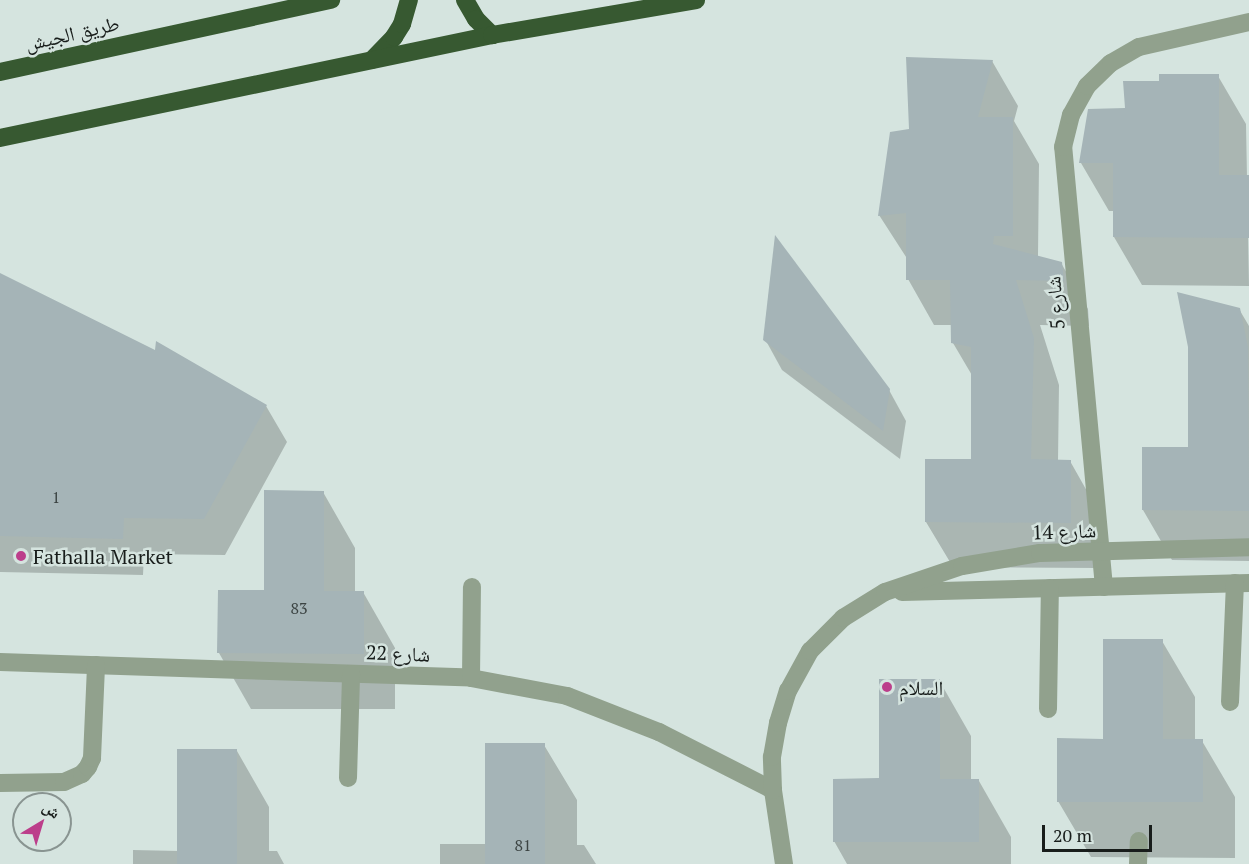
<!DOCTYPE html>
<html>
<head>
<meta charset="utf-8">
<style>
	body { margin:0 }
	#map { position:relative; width:1249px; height:864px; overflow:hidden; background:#d5e4df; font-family:"PT Serif","Noto Naskh Arabic",serif }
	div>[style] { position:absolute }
	.shadow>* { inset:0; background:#0003 }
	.building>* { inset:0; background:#a5b4b7; transform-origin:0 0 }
	.minor>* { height:18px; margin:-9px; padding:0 9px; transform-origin:9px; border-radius:9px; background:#91a18d }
	.highway>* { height:18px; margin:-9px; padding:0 9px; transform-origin:9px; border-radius:9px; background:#375931 }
	.dots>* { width:16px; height:16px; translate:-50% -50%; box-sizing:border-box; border:3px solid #d5e4df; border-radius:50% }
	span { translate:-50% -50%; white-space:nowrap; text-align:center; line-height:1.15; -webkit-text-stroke:5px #d5e4df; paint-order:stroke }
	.number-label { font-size:16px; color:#3b4342 }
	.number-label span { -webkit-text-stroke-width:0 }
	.street-label { font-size:20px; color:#181d1b }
	.poi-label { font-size:20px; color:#181d1b }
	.left { translate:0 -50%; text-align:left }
	.north { position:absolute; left:12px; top:792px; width:60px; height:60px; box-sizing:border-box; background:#d5e4df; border:2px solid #899491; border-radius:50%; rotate:38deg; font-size:16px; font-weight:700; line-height:24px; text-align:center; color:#181d1b }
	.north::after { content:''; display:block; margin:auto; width:21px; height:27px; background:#bc3e8b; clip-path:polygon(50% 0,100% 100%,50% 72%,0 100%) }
	.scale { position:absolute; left:1042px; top:825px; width:110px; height:27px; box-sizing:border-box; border:3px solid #181d1b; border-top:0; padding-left:8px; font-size:18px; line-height:21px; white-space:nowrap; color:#181d1b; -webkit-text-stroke:4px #d5e4df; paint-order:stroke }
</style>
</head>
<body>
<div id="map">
	<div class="shadow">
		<i style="clip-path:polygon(992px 61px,1018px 106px,1014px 121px,1039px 164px,1038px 257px,1061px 263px,1088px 309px,1089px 326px,1040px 325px,1059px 385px,1058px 461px,1070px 461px,1096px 507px,1097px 568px,953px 567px,926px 522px,926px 460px,973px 460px,973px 377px,953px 343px,952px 325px,934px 325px,908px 279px,908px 260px,879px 215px,910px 130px)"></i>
		<i style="clip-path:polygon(1218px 76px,1246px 124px,1249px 286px,1142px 285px,1114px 237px,1114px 211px,1109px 211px,1081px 163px,1127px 110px,1161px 82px)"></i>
		<i style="clip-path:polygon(0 274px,266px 406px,287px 442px,225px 555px,144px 554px,143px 575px,0 572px)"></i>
		<i style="clip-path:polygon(1239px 309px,1249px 326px,1249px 561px,1172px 560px,1143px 510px,1189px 449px)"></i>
		<i style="clip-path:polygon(765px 339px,889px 390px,906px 421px,900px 459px,782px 370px)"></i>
		<i style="clip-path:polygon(323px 492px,355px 548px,355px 592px,363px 592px,395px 648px,395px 709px,251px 709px,219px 653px,265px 592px)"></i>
		<i style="clip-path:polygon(1162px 641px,1195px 697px,1195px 741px,1202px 741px,1235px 797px,1235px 858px,1091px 857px,1058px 801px,1104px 740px)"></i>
		<i style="clip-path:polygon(939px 680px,971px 736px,971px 781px,979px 781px,1011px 837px,1011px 864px,847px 864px,834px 841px,881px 780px)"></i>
		<i style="clip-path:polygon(544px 745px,577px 800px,577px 845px,584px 845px,596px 864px,440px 864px,440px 844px,487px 844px)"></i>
		<i style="clip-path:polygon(237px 751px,269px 807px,269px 851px,277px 851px,284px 864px,133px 864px,133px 850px,179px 851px)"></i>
	</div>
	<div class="building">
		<i style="clip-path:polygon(906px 57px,993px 60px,978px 117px,1013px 117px,1013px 236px,994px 236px,993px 244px,1062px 262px,1064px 281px,1016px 280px,1034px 338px,1031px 459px,1071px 460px,1071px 523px,925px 522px,925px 459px,971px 459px,971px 347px,951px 343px,950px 280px,906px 280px,906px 213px,878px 216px,890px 132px,909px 129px)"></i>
		<i style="clip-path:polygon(1159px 74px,1219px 74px,1219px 175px,1249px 175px,1249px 238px,1113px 237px,1113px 163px,1079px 163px,1088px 109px,1125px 108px,1123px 81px,1159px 81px)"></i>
		<i style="clip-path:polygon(775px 235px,890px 389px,883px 431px,763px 340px)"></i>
		<i style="clip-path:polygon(0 273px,155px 350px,156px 341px,267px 405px,204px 519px,124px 518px,123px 539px,0 536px)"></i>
		<i style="clip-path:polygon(1177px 292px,1240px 308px,1248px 347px,1249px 511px,1142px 510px,1142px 447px,1188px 447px,1188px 347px)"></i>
		<i style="clip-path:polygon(264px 490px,324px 491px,324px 591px,364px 591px,364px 654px,217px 653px,218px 590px,264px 590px)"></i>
		<i style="clip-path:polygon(1103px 639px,1163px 639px,1163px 739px,1203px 739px,1203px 802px,1057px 802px,1057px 738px,1103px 739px)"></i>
		<i style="clip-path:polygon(879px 679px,940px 679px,940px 779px,979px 779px,979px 842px,833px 842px,833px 779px,879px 778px)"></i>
		<i style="left:485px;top:743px;width:60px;height:121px"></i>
		<i style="left:177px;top:749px;width:60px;height:115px"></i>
	</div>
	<div class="minor">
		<i style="left:1104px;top:587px;width:442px;rotate:-95.3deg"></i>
		<i style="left:1063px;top:147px;width:33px;rotate:-76deg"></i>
		<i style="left:1071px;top:115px;width:33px;rotate:-61deg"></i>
		<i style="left:1087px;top:86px;width:33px;rotate:-44deg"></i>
		<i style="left:1111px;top:63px;width:32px;rotate:-30deg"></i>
		<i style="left:1139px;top:47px;width:113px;rotate:-12.8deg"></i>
		<i style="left:902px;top:592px;width:347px;rotate:-1.5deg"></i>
		<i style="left:0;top:662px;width:471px;rotate:1.9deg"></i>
		<i style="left:471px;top:678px;width:98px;rotate:10.6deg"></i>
		<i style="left:567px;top:696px;width:99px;rotate:21.4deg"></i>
		<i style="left:659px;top:732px;width:128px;rotate:27deg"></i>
		<i style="left:471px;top:678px;width:91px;rotate:-89.4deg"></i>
		<i style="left:1230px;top:702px;width:119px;rotate:-87.6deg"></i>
		<i style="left:1048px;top:709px;width:121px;rotate:-89.1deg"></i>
		<i style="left:348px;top:778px;width:104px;rotate:-88.3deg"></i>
		<i style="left:0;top:783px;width:64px;rotate:-0.9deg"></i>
		<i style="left:64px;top:782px;width:20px;rotate:-24deg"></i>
		<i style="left:82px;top:774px;width:9px;rotate:-49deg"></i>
		<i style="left:88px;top:767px;width:10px;rotate:-66deg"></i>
		<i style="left:92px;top:758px;width:93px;rotate:-87.5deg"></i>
		<i style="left:784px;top:864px;width:75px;rotate:-98.5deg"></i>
		<i style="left:773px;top:790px;width:33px;rotate:-92deg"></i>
		<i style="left:772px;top:757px;width:35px;rotate:-80deg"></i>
		<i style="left:778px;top:723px;width:34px;rotate:-73deg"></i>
		<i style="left:788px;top:691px;width:46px;rotate:-61.2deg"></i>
		<i style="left:810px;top:651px;width:47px;rotate:-45deg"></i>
		<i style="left:843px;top:618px;width:49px;rotate:-31.8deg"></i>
		<i style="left:885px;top:592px;width:81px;rotate:-18.7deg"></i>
		<i style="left:962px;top:566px;width:79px;rotate:-9.5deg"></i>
		<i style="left:1040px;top:553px;width:209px;rotate:-1.6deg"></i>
		<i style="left:1138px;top:864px;width:23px;rotate:-88deg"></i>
	</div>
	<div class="highway">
		<i style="left:465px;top:0;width:22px;rotate:60deg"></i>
		<i style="left:476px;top:19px;width:23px;rotate:45deg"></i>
		<i style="left:372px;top:60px;width:32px;rotate:-46deg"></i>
		<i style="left:394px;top:37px;width:15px;rotate:-58deg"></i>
		<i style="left:402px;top:24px;width:25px;rotate:-74deg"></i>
		<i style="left:0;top:72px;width:339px;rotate:-12.3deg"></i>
		<i style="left:0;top:138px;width:503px;rotate:-11.82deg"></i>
		<i style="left:492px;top:35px;width:207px;rotate:-9.7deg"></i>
	</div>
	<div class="dots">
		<i style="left:21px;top:556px;background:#bc3e8b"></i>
		<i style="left:887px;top:687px;background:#bc3e8b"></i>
	</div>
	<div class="number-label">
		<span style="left:56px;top:497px">1</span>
		<span style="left:299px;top:608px">83</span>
		<span style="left:523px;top:845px">81</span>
	</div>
	<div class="street-label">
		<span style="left:72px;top:33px;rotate:-13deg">طريق الجيش</span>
		<span style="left:1055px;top:303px;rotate:-95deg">شارع 5</span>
		<span style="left:1064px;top:531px;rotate:-2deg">شارع 14</span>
		<span style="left:398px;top:653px;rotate:2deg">شارع 22</span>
	</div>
	<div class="poi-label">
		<span class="left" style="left:33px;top:556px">Fathalla Market</span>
		<span class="left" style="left:899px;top:687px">السلام</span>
	</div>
	<div class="north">ش</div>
	<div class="scale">20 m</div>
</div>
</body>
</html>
